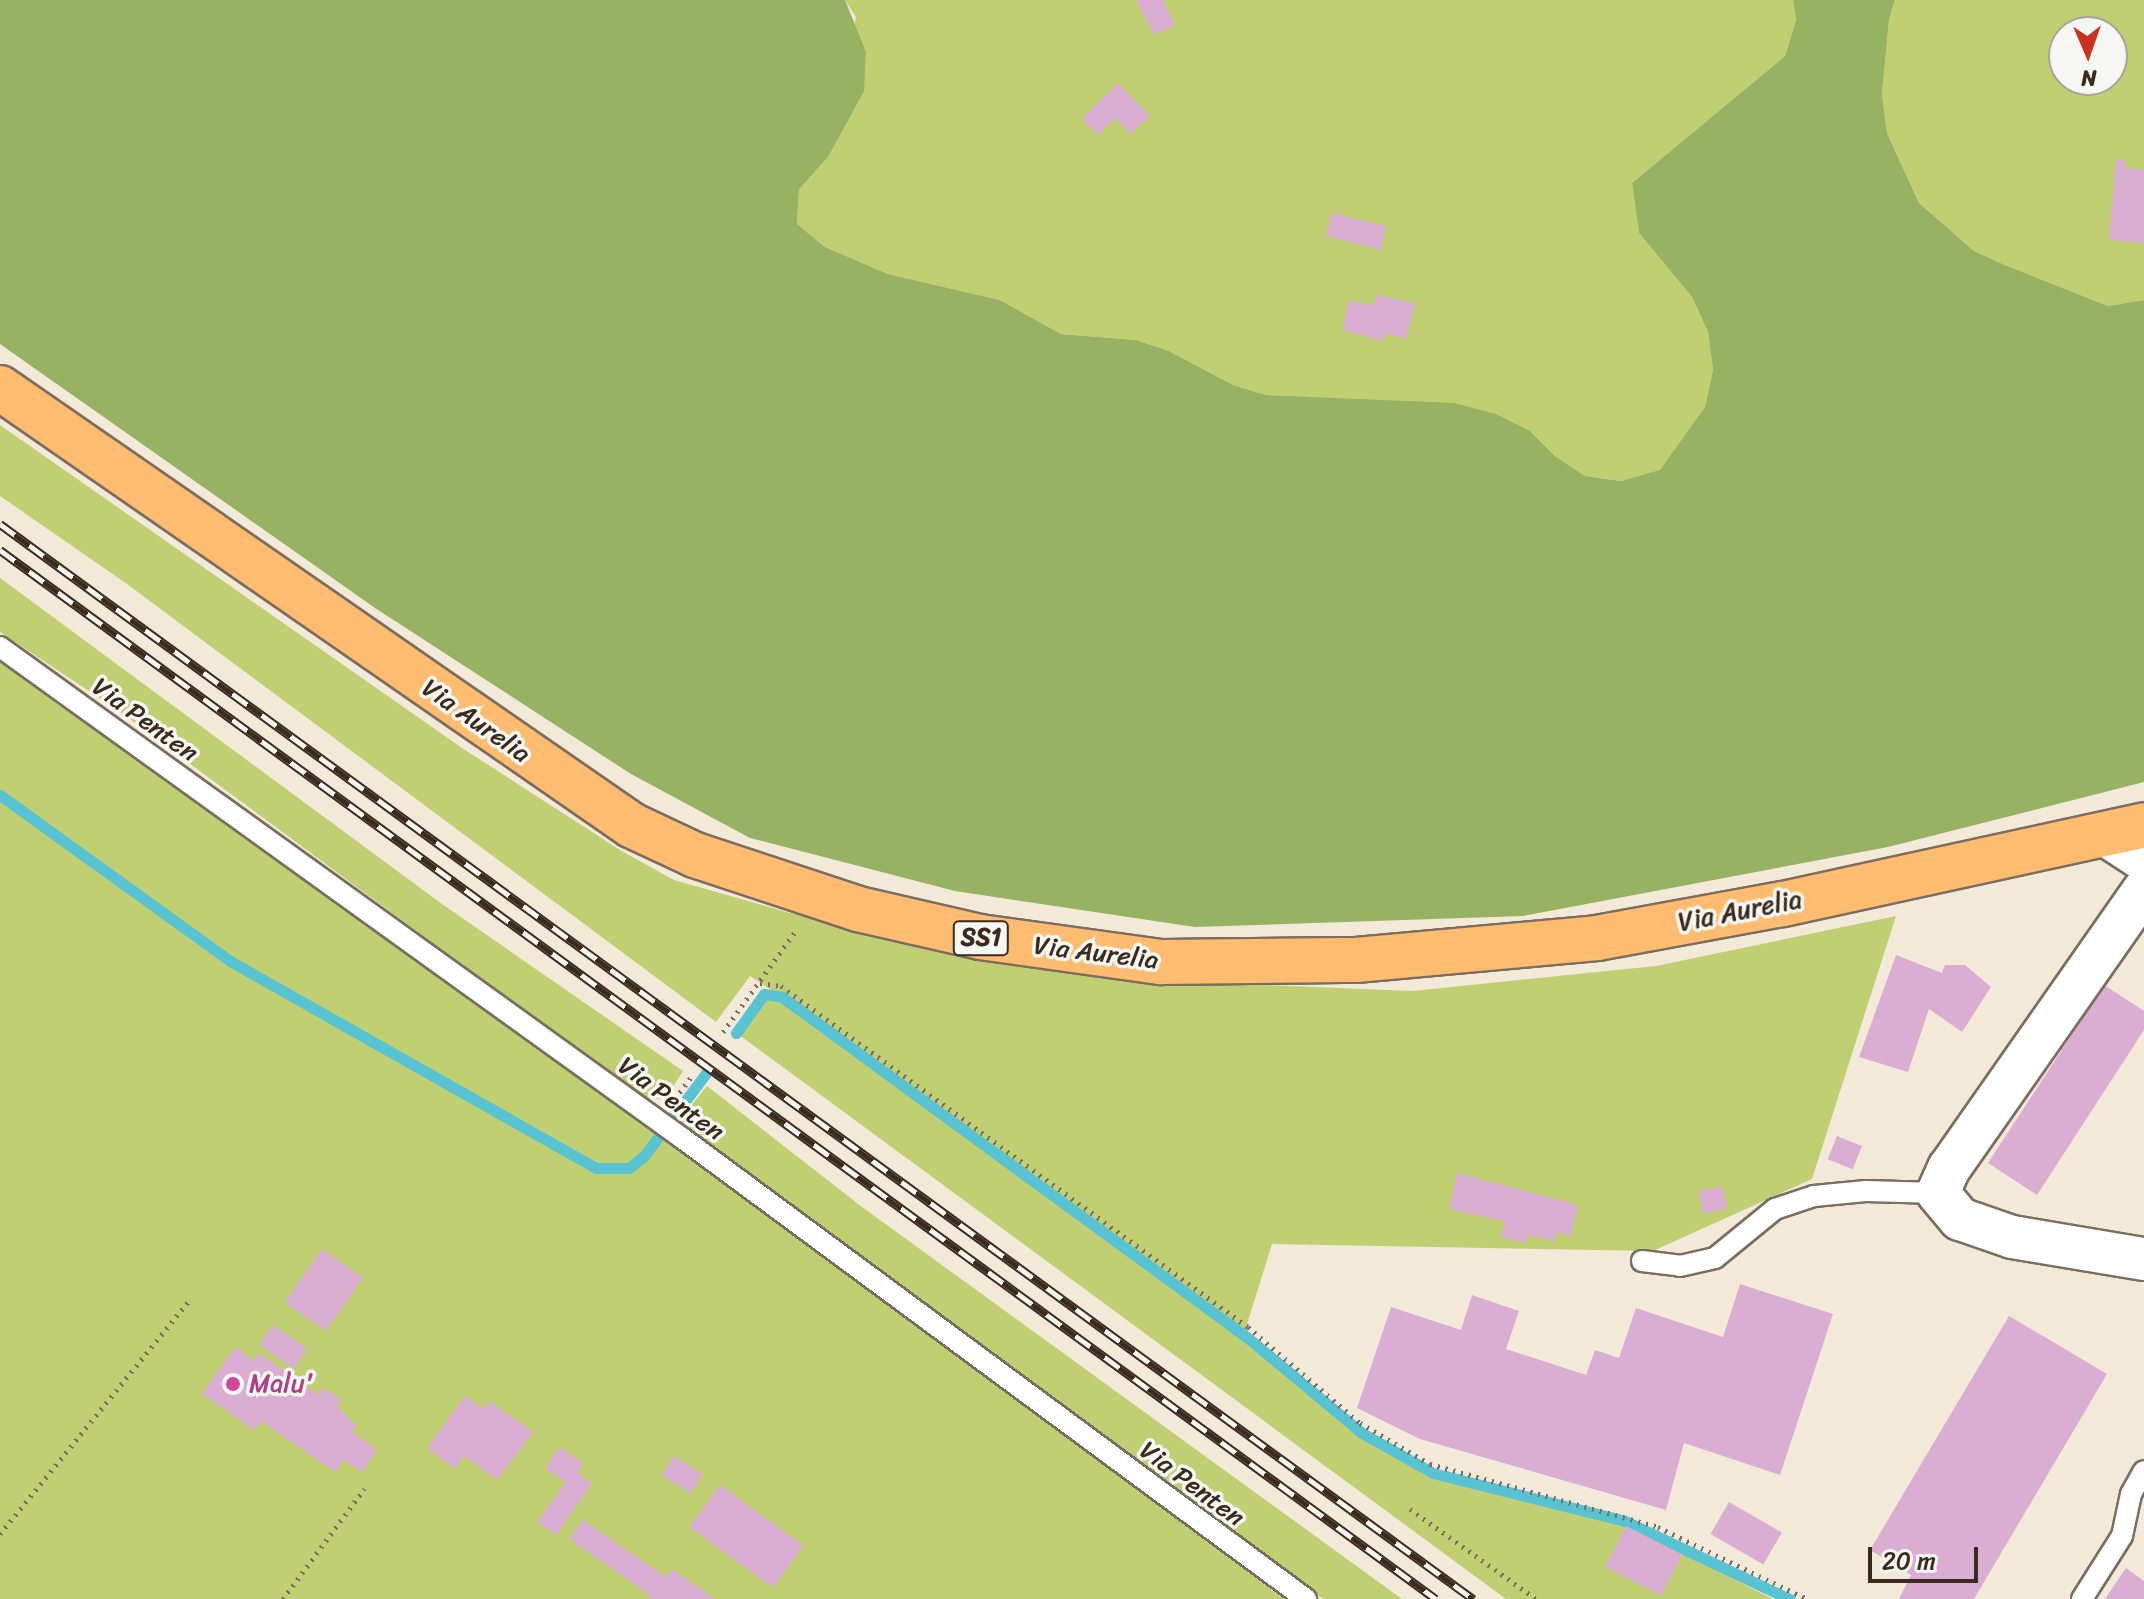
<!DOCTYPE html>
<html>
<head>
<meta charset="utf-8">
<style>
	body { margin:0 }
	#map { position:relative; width:2144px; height:1599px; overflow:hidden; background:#f3e9d8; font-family:Sriracha,sans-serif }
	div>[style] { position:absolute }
	.green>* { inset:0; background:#c0cf71 }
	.forest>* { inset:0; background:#98b263 }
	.stream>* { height:11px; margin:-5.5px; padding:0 5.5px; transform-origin:5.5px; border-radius:5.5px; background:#58c3d2 }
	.building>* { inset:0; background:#daaed3; transform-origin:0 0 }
	.path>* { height:5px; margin-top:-2.5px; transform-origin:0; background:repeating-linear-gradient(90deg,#7b6d5f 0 2px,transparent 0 8px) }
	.roads { filter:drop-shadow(2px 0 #7b6d5f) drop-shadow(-2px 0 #7b6d5f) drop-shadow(0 2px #7b6d5f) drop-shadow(0 -2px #7b6d5f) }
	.lane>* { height:20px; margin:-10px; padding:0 10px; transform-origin:10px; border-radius:10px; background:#fff }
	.street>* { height:42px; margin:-21px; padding:0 21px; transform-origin:21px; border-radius:21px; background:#fff }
	.primary>* { height:44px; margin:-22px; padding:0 22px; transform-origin:22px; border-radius:22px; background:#fdbc6f }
	.rail>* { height:9px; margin-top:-4.5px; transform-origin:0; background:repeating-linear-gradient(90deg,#f6f6f2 0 18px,#3b2a1e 0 36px); box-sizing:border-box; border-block:2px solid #3b2a1e }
	.dots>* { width:22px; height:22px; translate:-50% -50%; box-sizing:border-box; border:4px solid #f6f6f2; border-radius:50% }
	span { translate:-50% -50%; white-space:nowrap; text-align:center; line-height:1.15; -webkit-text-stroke:7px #f6f6f2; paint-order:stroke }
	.shield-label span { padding:2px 6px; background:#f6f6f2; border:2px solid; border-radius:6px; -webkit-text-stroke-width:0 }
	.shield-label { font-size:24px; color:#3b2a1e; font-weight:700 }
	.street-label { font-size:26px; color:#3b2a1e }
	.hotel-label { font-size:26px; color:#b23c85 }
	.left { translate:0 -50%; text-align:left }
	.north { position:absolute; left:2048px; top:16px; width:80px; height:80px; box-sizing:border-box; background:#f6f6f2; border:2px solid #aba49d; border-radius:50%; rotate:178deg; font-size:22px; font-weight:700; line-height:32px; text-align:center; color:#3b2a1e }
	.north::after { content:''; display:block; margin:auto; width:28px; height:36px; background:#c8321e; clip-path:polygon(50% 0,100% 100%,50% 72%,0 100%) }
	.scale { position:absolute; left:1868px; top:1547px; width:110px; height:36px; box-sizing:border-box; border:4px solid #3b2a1e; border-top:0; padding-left:10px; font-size:24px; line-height:28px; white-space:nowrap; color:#3b2a1e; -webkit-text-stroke:6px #f6f6f2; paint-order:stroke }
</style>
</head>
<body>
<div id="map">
	<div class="green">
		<i style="clip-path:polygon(845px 0,1793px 0,1796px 20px,1785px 56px,1632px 183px,1639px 233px,1692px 297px,1708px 332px,1713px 370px,1705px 407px,1660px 471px,1621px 481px,1585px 476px,1555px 456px,1530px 431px,1341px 401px,1266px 395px,1233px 385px,1169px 351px,1136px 340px,1061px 334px,1000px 300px,888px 274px,825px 247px,797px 224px,799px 188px,828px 157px,856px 17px)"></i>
		<i style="clip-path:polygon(evenodd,1895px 0,2144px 0,2144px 300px,2108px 306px,2005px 265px,1974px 251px,1919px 203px,1887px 133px,1882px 94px,1889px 20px,1895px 0,2064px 32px,2112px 32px,2112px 80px,2064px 80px,2064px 32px)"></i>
		<i style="clip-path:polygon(0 425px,462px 748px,620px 850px,674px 880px,790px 913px,1138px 980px,1413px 991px,1656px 966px,1896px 916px,1812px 1179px,1653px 1251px,1272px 1244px,1243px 1337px,1360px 1435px,1427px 1476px,1627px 1525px,1773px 1599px,1506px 1599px,738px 1034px,765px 997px,781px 1000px,1042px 1190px,782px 997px,750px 976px,716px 1022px,127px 584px,0 496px)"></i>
		<i style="clip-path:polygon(0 578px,442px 904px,683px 1071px,666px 1098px,645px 1100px,116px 709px,0 632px)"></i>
		<i style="clip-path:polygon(0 661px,551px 1054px,1284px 1599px,0 1599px)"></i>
		<i style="clip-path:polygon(707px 1086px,862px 1207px,1402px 1599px,1323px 1599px,1098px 1436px,678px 1122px)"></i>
	</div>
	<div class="forest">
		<i style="clip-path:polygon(0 0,845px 0,866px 52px,864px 91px,828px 157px,799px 189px,797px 224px,825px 247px,888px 274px,1000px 300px,1061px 334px,1136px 340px,1169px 351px,1233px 385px,1266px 395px,1454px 403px,1496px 414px,1530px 431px,1555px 456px,1585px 476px,1621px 481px,1660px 470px,1705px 407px,1713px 370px,1708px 332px,1692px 297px,1639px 233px,1632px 183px,1785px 56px,1796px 20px,1793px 0,1895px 0,1889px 20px,1882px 94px,1887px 133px,1919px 203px,1974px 251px,2005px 265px,2108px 306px,2144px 300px,2144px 782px,1888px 847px,1523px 916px,1195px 927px,955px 891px,750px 838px,631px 774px,375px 608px,0 344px)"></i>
	</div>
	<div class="stream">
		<i style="left:0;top:795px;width:284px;rotate:35.8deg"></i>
		<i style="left:230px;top:961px;width:420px;rotate:29.5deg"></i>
		<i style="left:596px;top:1168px;width:33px"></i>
		<i style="left:629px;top:1168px;width:19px;rotate:-39deg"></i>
		<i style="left:644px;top:1156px;width:104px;rotate:-53.2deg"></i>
		<i style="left:736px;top:1033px;width:48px;rotate:-54.3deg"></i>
		<i style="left:764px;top:994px;width:18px;rotate:9deg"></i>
		<i style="left:782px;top:997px;width:577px;rotate:36.2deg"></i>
		<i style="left:1248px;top:1338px;width:148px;rotate:39.8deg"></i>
		<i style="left:1362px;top:1433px;width:81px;rotate:29.4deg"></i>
		<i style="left:1433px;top:1473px;width:198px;rotate:14deg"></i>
		<i style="left:1625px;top:1521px;width:182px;rotate:25.4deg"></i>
	</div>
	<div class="building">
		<i style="clip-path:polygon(1136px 0,1163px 0,1175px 25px,1154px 35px)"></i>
		<i style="clip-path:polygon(1118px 83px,1150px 116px,1131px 134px,1115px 118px,1098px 135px,1082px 119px)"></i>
		<i style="clip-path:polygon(2116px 159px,2126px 160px,2125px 168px,2144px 170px,2144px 243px,2109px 240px)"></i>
		<i style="left:1332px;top:213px;width:56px;height:24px;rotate:14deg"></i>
		<i style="clip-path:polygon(1376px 295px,1415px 303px,1406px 339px,1385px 333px,1383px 341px,1343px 330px,1348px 301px,1374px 305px)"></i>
		<i style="clip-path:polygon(1896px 955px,1942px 973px,1945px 965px,1965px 965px,1991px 987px,1962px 1032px,1929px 1009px,1908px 1072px,1859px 1057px)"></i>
		<i style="clip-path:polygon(2104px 985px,2144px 1011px,2144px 1030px,2037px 1195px,1988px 1163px)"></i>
		<i style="left:1837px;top:1136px;width:27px;height:25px;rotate:22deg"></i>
		<i style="clip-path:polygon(1457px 1173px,1578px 1205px,1571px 1236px,1556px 1232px,1555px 1241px,1528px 1235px,1526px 1243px,1501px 1237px,1505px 1221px,1449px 1209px)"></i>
		<i style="left:1722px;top:1186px;width:23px;height:24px;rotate:77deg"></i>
		<i style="left:322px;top:1249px;width:50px;height:65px;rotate:35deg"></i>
		<i style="clip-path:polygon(1740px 1284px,1833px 1314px,1780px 1475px,1684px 1443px,1666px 1510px,1420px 1439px,1357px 1408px,1391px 1307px,1461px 1330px,1472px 1295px,1519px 1311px,1506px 1349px,1586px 1375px,1595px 1350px,1619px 1358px,1636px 1308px,1723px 1337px)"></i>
		<i style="clip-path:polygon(2009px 1316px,2107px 1374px,1974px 1599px,1899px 1599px,1911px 1575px,1870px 1550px)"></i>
		<i style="left:273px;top:1325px;width:42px;height:24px;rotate:35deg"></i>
		<i style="clip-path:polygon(235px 1347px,254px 1361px,259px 1353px,318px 1395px,323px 1388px,341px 1400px,337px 1407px,357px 1426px,352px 1432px,377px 1450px,362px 1472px,344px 1460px,335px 1472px,261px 1421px,254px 1430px,202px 1394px)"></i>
		<i style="clip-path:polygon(465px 1396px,484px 1409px,489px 1401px,533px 1432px,497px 1480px,464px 1456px,455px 1469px,427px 1448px)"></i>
		<i style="clip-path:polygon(560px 1447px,583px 1463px,577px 1472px,592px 1484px,556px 1535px,537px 1522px,566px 1482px,545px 1468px)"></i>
		<i style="left:674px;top:1456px;width:34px;height:23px;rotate:32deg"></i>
		<i style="left:720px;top:1485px;width:103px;height:52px;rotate:36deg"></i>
		<i style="left:1729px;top:1502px;width:61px;height:37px;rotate:30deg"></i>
		<i style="clip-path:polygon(583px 1520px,666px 1577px,672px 1569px,715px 1599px,648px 1599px,650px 1595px,569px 1539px)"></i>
		<i style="left:1626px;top:1526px;width:63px;height:46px;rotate:27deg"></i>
		<i style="clip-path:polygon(2126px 1568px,2144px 1581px,2144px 1599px,2105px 1599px)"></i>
	</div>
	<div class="path">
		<i style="left:760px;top:983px;width:21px;rotate:8deg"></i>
		<i style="left:781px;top:986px;width:578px;rotate:36.14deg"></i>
		<i style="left:1248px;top:1327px;width:148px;rotate:40.6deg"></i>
		<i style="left:1360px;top:1423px;width:81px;rotate:30.4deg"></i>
		<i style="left:1430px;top:1464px;width:237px;rotate:15.4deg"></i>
		<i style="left:1658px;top:1527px;width:165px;rotate:25.8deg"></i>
		<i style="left:723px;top:1032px;width:127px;rotate:-54.3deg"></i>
		<i style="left:675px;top:1099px;width:27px;rotate:-54deg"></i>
		<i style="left:1410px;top:1509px;width:155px;rotate:35.5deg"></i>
		<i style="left:0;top:1534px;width:302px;rotate:-51deg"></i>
		<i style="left:283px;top:1599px;width:137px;rotate:-53.6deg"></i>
	</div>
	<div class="roads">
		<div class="lane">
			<i style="left:0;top:647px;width:840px;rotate:35.75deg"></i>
			<i style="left:682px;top:1138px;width:776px;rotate:36.46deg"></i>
			<i style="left:1642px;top:1261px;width:38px;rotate:7deg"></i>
			<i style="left:1680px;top:1266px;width:36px;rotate:-13deg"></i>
			<i style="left:1715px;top:1258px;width:77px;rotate:-39.2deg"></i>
			<i style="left:1775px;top:1209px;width:41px;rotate:-18.4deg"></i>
			<i style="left:1814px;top:1196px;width:52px;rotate:-5.5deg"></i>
			<i style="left:1866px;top:1191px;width:72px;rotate:1.6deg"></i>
			<i style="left:2082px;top:1599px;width:75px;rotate:-57.6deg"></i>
			<i style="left:2122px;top:1536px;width:43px;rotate:-77.9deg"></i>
			<i style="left:2131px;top:1494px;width:26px;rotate:-61deg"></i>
		</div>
		<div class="street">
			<i style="left:2104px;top:834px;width:48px;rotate:33deg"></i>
			<i style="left:2144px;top:890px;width:340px;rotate:125deg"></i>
			<i style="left:1949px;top:1168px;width:27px;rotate:114deg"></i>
			<i style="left:1938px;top:1193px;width:34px;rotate:50deg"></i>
			<i style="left:1960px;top:1219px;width:55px;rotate:19.1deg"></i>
			<i style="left:2012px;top:1237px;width:134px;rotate:9.5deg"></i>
		</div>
		<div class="primary">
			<i style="left:0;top:388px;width:768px;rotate:34.7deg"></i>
			<i style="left:631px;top:825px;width:71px;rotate:25.1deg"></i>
			<i style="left:695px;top:855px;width:172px;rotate:18.3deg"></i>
			<i style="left:858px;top:909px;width:125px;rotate:12.9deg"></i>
			<i style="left:980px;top:937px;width:183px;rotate:7.9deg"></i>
			<i style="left:1161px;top:962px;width:195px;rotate:-0.6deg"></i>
			<i style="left:1356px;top:960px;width:242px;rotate:-5.2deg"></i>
			<i style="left:1597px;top:938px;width:189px;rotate:-10.4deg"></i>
			<i style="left:1783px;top:904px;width:370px;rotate:-12.3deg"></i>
		</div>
	</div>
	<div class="rail">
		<i style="left:0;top:524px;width:1824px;rotate:36.12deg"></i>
		<i style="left:0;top:550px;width:1778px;rotate:36.15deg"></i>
	</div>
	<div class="dots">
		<i style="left:233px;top:1384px;background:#d1479c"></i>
	</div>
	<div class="shield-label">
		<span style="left:981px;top:938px">SS1</span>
	</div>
	<div class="street-label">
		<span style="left:145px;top:720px;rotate:36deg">Via Penten</span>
		<span style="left:476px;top:721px;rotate:35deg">Via Aurelia</span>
		<span style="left:1740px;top:911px;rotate:-11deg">Via Aurelia</span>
		<span style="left:1096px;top:953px;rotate:7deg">Via Aurelia</span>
		<span style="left:671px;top:1099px;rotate:36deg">Via Penten</span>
		<span style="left:1192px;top:1484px;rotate:37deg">Via Penten</span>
	</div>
	<div class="hotel-label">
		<span class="left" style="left:249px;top:1384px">Malu'</span>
	</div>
	<div class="north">N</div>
	<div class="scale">20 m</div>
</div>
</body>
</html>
